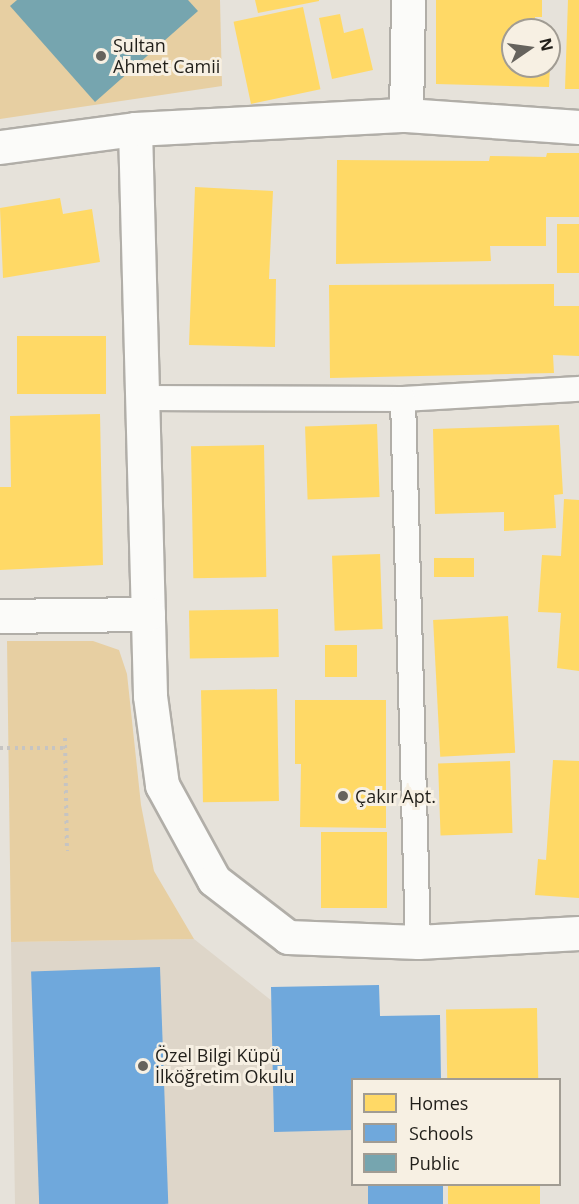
<!DOCTYPE html>
<html>
<head>
<meta charset="utf-8">
<style>
	body { margin:0 }
	#map { position:relative; width:579px; height:1204px; overflow:hidden; background:#e6e2da; font-family:"Open Sans",sans-serif }
	div>[style] { position:absolute }
	.built>* { inset:0; background:#ded6c9 }
	.green>* { inset:0; background:#e7cfa2 }
	.homes>* { inset:0; background:#ffd966; transform-origin:0 0 }
	.schools>* { inset:0; background:#6fa8dc; transform-origin:0 0 }
	.public>* { inset:0; background:#76a5af }
	.path>* { height:4px; margin-top:-2px; transform-origin:0; background:repeating-linear-gradient(90deg,#c6c4c2 0 3px,transparent 0 7.5px) }
	.roads { filter:drop-shadow(2px 0 #b1aea8) drop-shadow(-2px 0 #b1aea8) drop-shadow(0 2px #b1aea8) drop-shadow(0 -2px #b1aea8) }
	.lane>* { height:24px; margin:-12px; padding:0 12px; transform-origin:12px; border-radius:12px; background:#fbfbf9 }
	.street>* { height:33px; margin:-16.5px; padding:0 16.5px; transform-origin:16.5px; border-radius:16.5px; background:#fbfbf9 }
	.dots>* { width:16px; height:16px; translate:-50% -50%; box-sizing:border-box; border:3px solid #f7f0e3; border-radius:50% }
	span { translate:-50% -50%; white-space:nowrap; text-align:center; line-height:1.15; -webkit-text-stroke:6px #f7f0e3; paint-order:stroke }
	.poi-label { font-size:18px; color:#211f1a }
	.left { translate:0 -50%; text-align:left }
	.legend { position:absolute; left:351px; top:1078px; width:210px; height:108px; box-sizing:border-box; background:#f7f0e3; border:2px solid #a19c93; margin:0; padding:8px 10px; list-style:none; font-size:18px; color:#211f1a }
	.legend li { display:flex; align-items:center; gap:12px; height:30px }
	.legend b { width:30px; border:2px solid #a19c93 }
	.north { position:absolute; left:501px; top:18px; width:60px; height:60px; box-sizing:border-box; background:#f7f0e3; border:2px solid #a19c93; border-radius:50%; rotate:77deg; font-size:16px; font-weight:700; line-height:24px; text-align:center; color:#211f1a }
	.north::after { content:''; display:block; margin:auto; width:21px; height:27px; background:#66635d; clip-path:polygon(50% 0,100% 100%,50% 72%,0 100%) }
</style>
</head>
<body>
<div id="map">
	<div class="built">
		<i style="clip-path:polygon(194px 939px,272px 1001px,274px 1131px,352px 1130px,352px 1184px,368px 1185px,369px 1204px,15px 1204px,11px 942px)"></i>
	</div>
	<div class="green">
		<i style="clip-path:polygon(0 0,220px 0,222px 86px,0 119px)"></i>
		<i style="clip-path:polygon(7px 641px,93px 641px,119px 650px,127px 674px,141px 805px,154px 871px,194px 939px,11px 942px)"></i>
	</div>
	<div class="homes">
		<i style="clip-path:polygon(255px 0,319px 0,319px 1px,258px 13px)"></i>
		<i style="clip-path:polygon(436px 0,542px 0,542px 17px,535px 17px,535px 30px,513px 30px,513px 66px,550px 66px,549px 87px,436px 84px)"></i>
		<i style="clip-path:polygon(568px 0,579px 0,579px 89px,565px 89px)"></i>
		<i style="left:303px;top:7px;width:84px;height:71px;rotate:78deg"></i>
		<i style="clip-path:polygon(340px 14px,344px 33px,363px 28px,373px 70px,332px 79px,319px 18px)"></i>
		<i style="clip-path:polygon(547px 153px,579px 153px,579px 217px,546px 217px,546px 246px,490px 246px,491px 261px,336px 264px,337px 160px,489px 161px,490px 156px,546px 157px)"></i>
		<i style="clip-path:polygon(195px 187px,273px 191px,269px 279px,276px 279px,275px 347px,189px 345px)"></i>
		<i style="clip-path:polygon(60px 198px,63px 214px,92px 209px,100px 262px,3px 278px,0 208px)"></i>
		<i style="left:557px;top:224px;width:22px;height:49px"></i>
		<i style="clip-path:polygon(554px 284px,554px 306px,579px 306px,579px 356px,553px 355px,554px 373px,330px 378px,329px 285px)"></i>
		<i style="left:17px;top:336px;width:89px;height:58px"></i>
		<i style="clip-path:polygon(100px 414px,103px 565px,0 570px,0 487px,11px 487px,10px 416px)"></i>
		<i style="left:377px;top:424px;width:73px;height:72px;rotate:88deg"></i>
		<i style="clip-path:polygon(559px 425px,563px 494px,554px 495px,556px 528px,504px 531px,504px 512px,435px 514px,433px 429px)"></i>
		<i style="left:264px;top:445px;width:132px;height:73px;rotate:89deg"></i>
		<i style="clip-path:polygon(564px 499px,579px 500px,579px 671px,557px 668px,561px 613px,538px 612px,542px 555px,561px 556px)"></i>
		<i style="left:380px;top:554px;width:75px;height:48px;rotate:88deg"></i>
		<i style="left:474px;top:558px;width:19px;height:40px;rotate:90deg"></i>
		<i style="left:278px;top:609px;width:48px;height:89px;rotate:89deg"></i>
		<i style="left:508px;top:616px;width:137px;height:75px;rotate:87deg"></i>
		<i style="left:357px;top:645px;width:32px;height:32px;rotate:90deg"></i>
		<i style="left:277px;top:689px;width:112px;height:76px;rotate:89deg"></i>
		<i style="clip-path:polygon(295px 700px,386px 700px,386px 828px,300px 827px,301px 764px,295px 764px)"></i>
		<i style="clip-path:polygon(553px 760px,579px 761px,579px 898px,535px 895px,538px 859px,546px 860px)"></i>
		<i style="left:510px;top:761px;width:72px;height:72px;rotate:88deg"></i>
		<i style="left:321px;top:832px;width:66px;height:76px"></i>
		<i style="left:537px;top:1008px;width:72px;height:91px;rotate:89deg"></i>
		<i style="left:448px;top:1185px;width:92px;height:19px"></i>
	</div>
	<div class="schools">
		<i style="left:160px;top:967px;width:237px;height:129px;rotate:88deg"></i>
		<i style="clip-path:polygon(379px 985px,380px 1016px,440px 1015px,441px 1080px,352px 1080px,352px 1130px,274px 1132px,271px 987px)"></i>
		<i style="left:368px;top:1184px;width:75px;height:20px"></i>
	</div>
	<div class="public">
		<i style="clip-path:polygon(17px 0,188px 0,198px 11px,95px 102px,10px 6px)"></i>
	</div>
	<div class="path">
		<i style="left:65px;top:738px;width:113px;rotate:89deg"></i>
		<i style="left:0;top:748px;width:65px"></i>
	</div>
	<div class="roads">
		<div class="lane">
			<i style="left:144px;top:398px;width:259px;rotate:0.2deg"></i>
			<i style="left:403px;top:399px;width:176px;rotate:-3.3deg"></i>
			<i style="left:403px;top:399px;width:543px;rotate:88.42deg"></i>
		</div>
		<div class="street">
			<i style="left:406px;top:115px;width:115px;rotate:-89deg"></i>
			<i style="left:135px;top:129px;width:567px;rotate:88.48deg"></i>
			<i style="left:150px;top:696px;width:90px;rotate:82.3deg"></i>
			<i style="left:162px;top:785px;width:108px;rotate:61.3deg"></i>
			<i style="left:214px;top:880px;width:93px;rotate:37.6deg"></i>
			<i style="left:288px;top:937px;width:130px;rotate:2.2deg"></i>
			<i style="left:418px;top:942px;width:161px;rotate:-3.2deg"></i>
			<i style="left:0;top:147px;width:136px;rotate:-7.6deg"></i>
			<i style="left:135px;top:129px;width:271px;rotate:-3deg"></i>
			<i style="left:406px;top:115px;width:173px;rotate:4deg"></i>
			<i style="left:0;top:616px;width:148px;rotate:-0.8deg"></i>
		</div>
	</div>
	<div class="dots">
		<i style="left:101px;top:56px;background:#66635d"></i>
		<i style="left:343px;top:796px;background:#66635d"></i>
		<i style="left:143px;top:1066px;background:#66635d"></i>
	</div>
	<div class="poi-label">
		<span class="left" style="left:113px;top:56px">Sultan<br>Ahmet Camii</span>
		<span class="left" style="left:355px;top:796px">Çakır Apt.</span>
		<span class="left" style="left:155px;top:1066px">Özel Bilgi Küpü<br>İlköğretim Okulu</span>
	</div>
	<ul class="legend">
	<li><b style="height:16px;background:#ffd966"></b>Homes</li>
	<li><b style="height:16px;background:#6fa8dc"></b>Schools</li>
	<li><b style="height:16px;background:#76a5af"></b>Public</li>
	</ul>
	<div class="north">N</div>
</div>
</body>
</html>
